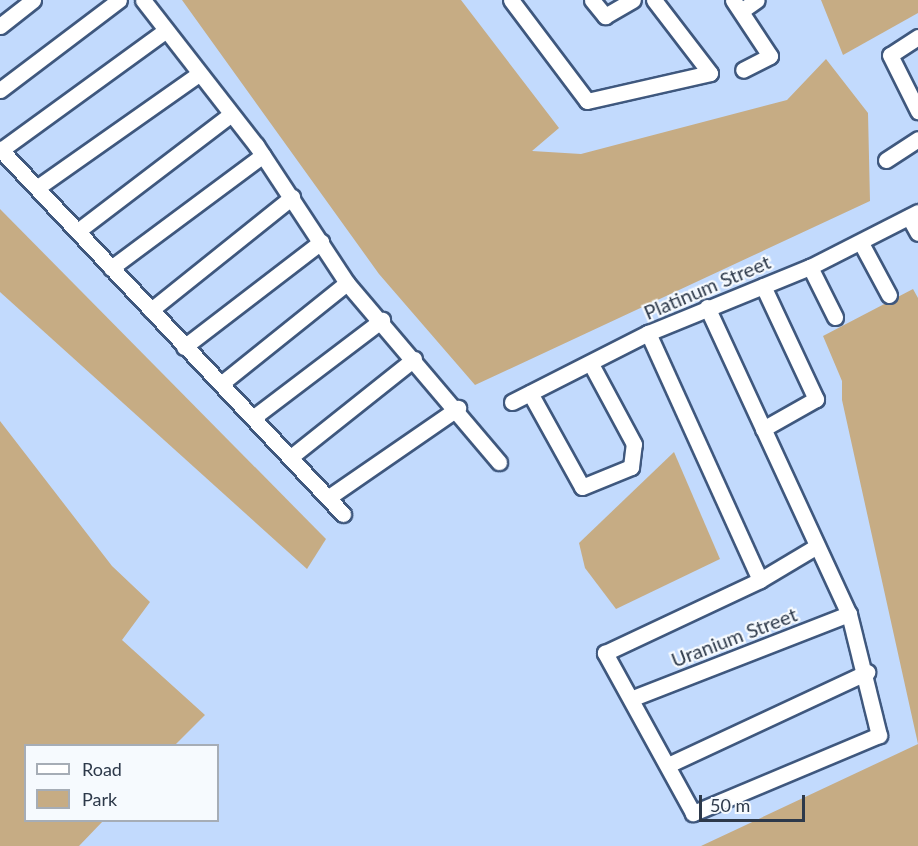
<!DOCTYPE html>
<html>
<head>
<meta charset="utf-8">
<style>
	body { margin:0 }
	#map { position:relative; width:918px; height:846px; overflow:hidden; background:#c2dafd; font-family:Lato,sans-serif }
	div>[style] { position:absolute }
	.green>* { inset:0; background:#c6ac84 }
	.roads { filter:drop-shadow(2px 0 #3f587e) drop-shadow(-2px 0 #3f587e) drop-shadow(0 2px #3f587e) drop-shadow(0 -2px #3f587e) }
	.minor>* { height:15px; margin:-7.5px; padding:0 7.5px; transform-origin:7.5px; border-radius:7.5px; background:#fff }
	span { translate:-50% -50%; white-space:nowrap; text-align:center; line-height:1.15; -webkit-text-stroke:4.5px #f6fafe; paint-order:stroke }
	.street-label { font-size:20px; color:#2d394a }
	.legend { position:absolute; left:24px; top:744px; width:195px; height:78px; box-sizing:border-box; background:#f6fafe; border:2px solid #a6adb6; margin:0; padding:8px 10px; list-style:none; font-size:18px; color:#2d394a }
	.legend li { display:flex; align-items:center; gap:12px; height:30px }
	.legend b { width:30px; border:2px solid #a6adb6 }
	.scale { position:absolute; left:699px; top:795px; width:106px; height:27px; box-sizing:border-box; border:3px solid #2d394a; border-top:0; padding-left:8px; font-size:18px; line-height:21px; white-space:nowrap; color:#2d394a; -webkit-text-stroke:4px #f6fafe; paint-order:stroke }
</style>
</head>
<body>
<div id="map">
	<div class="green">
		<i style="clip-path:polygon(182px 0,461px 0,559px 128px,532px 151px,581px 154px,787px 100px,826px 59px,868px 113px,870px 201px,475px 385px,379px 274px)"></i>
		<i style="clip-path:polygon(821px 0,918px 0,918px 13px,843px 55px)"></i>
		<i style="clip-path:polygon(0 209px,326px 539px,307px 569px,0 292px)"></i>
		<i style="clip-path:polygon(913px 289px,918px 298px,918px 846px,701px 846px,918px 744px,842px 400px,842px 381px,823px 336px)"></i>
		<i style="clip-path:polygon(0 421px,112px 566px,150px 602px,122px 640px,205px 715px,175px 745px,26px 746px,26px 820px,103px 821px,79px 846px,0 846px)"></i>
		<i style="clip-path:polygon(674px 452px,720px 559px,616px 609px,585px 568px,579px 543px)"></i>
	</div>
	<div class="roads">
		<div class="minor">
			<i style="left:143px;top:0;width:184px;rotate:52.1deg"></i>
			<i style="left:256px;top:145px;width:165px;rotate:56.6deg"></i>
			<i style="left:347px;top:283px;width:235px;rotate:49.7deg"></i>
			<i style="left:511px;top:0;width:126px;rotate:53deg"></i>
			<i style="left:587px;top:101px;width:126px;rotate:-12.8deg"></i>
			<i style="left:710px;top:73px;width:92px;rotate:-127.5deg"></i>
			<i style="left:592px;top:0;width:21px;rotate:51deg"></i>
			<i style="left:605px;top:16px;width:32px;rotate:-30deg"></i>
			<i style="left:733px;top:0;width:67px;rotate:56.5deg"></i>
			<i style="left:770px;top:56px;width:30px;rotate:153deg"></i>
			<i style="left:741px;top:11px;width:19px;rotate:-35deg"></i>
			<i style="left:0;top:26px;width:42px;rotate:-38.2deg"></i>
			<i style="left:918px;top:37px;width:33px;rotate:147deg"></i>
			<i style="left:890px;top:55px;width:63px;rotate:63.4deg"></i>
			<i style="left:0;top:90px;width:149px;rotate:-37.1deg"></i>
			<i style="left:0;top:149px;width:501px;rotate:46.78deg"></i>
			<i style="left:1px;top:150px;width:204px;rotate:-36deg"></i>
			<i style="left:886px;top:160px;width:38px;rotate:-33deg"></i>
			<i style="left:38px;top:187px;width:197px;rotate:-35.1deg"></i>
			<i style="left:909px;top:217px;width:18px;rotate:61deg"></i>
			<i style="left:79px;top:230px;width:191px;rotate:-37.3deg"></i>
			<i style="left:861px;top:243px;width:59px;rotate:61.7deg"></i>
			<i style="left:810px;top:267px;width:56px;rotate:63.4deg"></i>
			<i style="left:111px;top:268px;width:189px;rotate:-36.6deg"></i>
			<i style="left:763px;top:286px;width:125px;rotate:64.9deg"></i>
			<i style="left:816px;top:399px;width:61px;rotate:150.5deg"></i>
			<i style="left:707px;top:307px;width:338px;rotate:65.2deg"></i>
			<i style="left:849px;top:614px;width:125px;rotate:76.1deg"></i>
			<i style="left:879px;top:735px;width:202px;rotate:157.2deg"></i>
			<i style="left:693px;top:813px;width:183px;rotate:-118.8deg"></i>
			<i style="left:605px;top:653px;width:171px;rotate:-25.2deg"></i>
			<i style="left:760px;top:580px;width:66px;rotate:-30.8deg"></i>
			<i style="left:151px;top:310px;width:181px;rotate:-38.7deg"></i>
			<i style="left:648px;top:333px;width:271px;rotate:65.6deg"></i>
			<i style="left:184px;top:347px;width:173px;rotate:-37.5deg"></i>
			<i style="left:222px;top:383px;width:160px;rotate:-38.7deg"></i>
			<i style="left:530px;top:393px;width:107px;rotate:61deg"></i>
			<i style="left:582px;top:487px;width:53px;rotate:-22.2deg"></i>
			<i style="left:631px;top:467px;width:23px;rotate:-83deg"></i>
			<i style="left:634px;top:444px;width:89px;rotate:-118.3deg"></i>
			<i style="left:512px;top:402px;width:153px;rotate:-26.9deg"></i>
			<i style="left:648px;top:333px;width:175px;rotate:-22.2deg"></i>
			<i style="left:810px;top:267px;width:121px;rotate:-27deg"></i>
			<i style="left:254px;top:417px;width:161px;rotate:-37.2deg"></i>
			<i style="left:292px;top:456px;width:156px;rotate:-38.5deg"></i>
			<i style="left:329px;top:497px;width:157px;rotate:-34.6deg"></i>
			<i style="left:633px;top:698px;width:232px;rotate:-21.3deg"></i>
			<i style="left:668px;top:765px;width:220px;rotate:-25deg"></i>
		</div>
	</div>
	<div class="street-label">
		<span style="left:707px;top:287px;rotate:-23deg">Platinum Street</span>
		<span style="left:734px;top:637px;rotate:-21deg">Uranium Street</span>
	</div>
	<ul class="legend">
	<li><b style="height:8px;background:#fff"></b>Road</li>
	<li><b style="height:16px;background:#c6ac84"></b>Park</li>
	</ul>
	<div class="scale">50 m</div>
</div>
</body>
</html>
